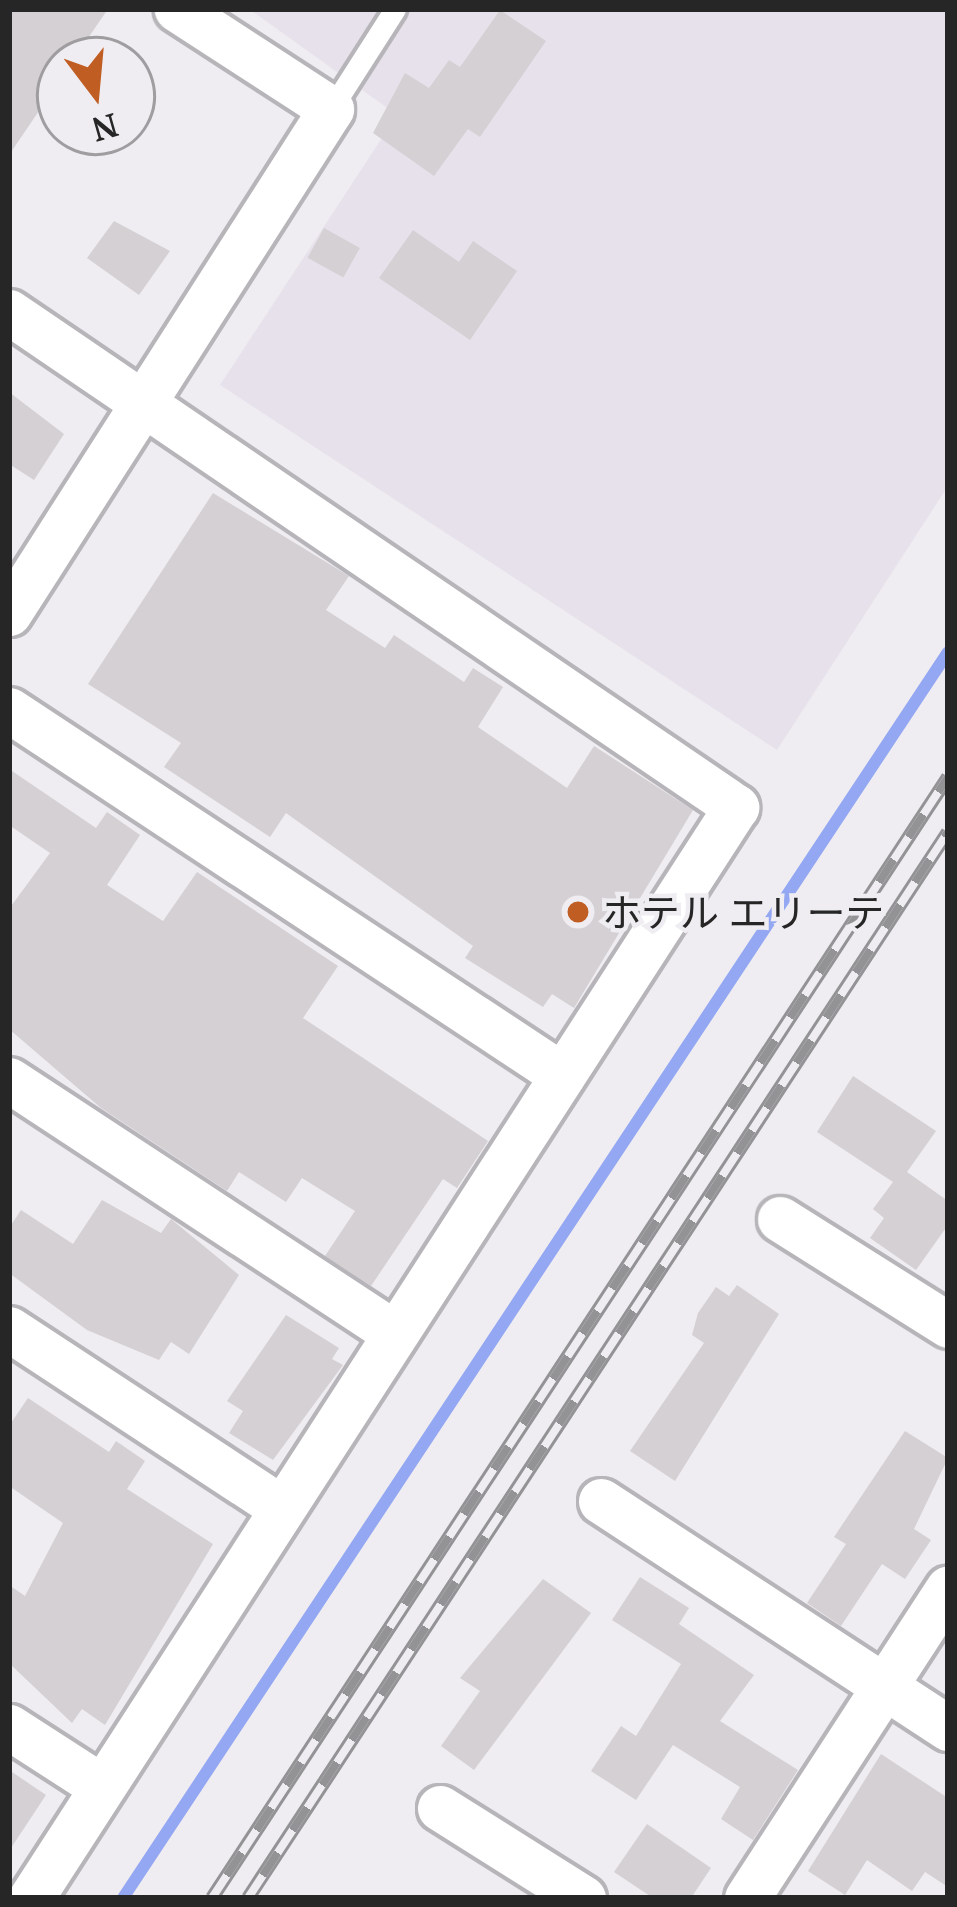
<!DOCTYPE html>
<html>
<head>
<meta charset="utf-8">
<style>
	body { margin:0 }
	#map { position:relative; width:957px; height:1907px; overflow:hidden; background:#efedf1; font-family:"PT Serif","Noto Sans JP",serif }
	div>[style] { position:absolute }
	.built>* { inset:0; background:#e7e1ec }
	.stream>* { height:12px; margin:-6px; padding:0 6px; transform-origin:6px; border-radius:6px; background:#93a7f2 }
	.building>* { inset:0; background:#d4d0d3; transform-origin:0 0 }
	.roads { filter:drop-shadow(3px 0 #b7b5b9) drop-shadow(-3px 0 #b7b5b9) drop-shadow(0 3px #b7b5b9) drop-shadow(0 -3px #b7b5b9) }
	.lane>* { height:21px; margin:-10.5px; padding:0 10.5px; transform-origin:10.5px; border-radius:10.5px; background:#fff }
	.street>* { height:45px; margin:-22.5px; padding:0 22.5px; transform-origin:22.5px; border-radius:22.5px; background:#fff }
	.rail>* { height:14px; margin-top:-7px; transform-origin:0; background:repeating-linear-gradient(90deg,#efedf1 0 27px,#939295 0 54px); box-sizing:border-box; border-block:3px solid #939295 }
	.dots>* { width:33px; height:33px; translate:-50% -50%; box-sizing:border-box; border:6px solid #efedf1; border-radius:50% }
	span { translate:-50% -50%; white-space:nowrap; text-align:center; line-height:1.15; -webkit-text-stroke:9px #efedf1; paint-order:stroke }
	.poi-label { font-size:39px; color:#262627 }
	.left { translate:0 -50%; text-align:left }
	.frame { position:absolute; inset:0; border:12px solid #262627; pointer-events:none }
	.north { position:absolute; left:36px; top:36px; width:120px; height:120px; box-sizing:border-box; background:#efedf1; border:3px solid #9f9da0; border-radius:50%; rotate:164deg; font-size:33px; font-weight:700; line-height:48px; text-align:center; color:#262627 }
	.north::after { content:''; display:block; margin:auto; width:42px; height:54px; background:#bf5d22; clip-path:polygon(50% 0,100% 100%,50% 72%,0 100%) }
</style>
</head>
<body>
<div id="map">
	<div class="built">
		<i style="clip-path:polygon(249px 9px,948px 9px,948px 486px,777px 750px,220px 385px,397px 115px)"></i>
	</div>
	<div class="stream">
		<i style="left:123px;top:1898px;width:1494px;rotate:-56.49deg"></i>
	</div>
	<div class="building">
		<i style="clip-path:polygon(9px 9px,108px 9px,73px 60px,60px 60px,60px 80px,9px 155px)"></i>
		<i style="clip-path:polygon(500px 10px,546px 41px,480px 137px,468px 129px,434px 176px,373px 133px,405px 73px,429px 88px,449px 60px,460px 67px)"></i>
		<i style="clip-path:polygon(114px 221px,170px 251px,139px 295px,87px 258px)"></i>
		<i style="left:324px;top:228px;width:41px;height:34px;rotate:29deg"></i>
		<i style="clip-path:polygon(413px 230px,459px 262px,473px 241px,517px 271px,470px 340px,379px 278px)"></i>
		<i style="clip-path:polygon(9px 392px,64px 434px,34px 480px,9px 464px)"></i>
		<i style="clip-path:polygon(213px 493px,349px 576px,326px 610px,385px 648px,394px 635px,464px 682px,473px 668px,503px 687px,478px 727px,567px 788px,594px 746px,693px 810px,574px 1008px,552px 994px,543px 1007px,465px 958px,473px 946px,286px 813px,270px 837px,164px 767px,181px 743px,88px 684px)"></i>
		<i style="clip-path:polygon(9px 769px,96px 828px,107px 812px,140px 835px,107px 885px,163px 921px,197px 872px,338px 966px,303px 1018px,488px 1141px,457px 1188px,443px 1179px,371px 1286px,325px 1256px,355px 1211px,302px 1178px,286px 1202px,239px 1172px,227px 1191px,101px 1108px,9px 1029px,9px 909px,50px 853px,9px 825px)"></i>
		<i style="clip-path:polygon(853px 1076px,936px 1131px,907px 1172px,948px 1201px,948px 1225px,916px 1270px,870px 1238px,884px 1218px,873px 1209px,893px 1182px,817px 1132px)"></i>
		<i style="clip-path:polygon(102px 1200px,161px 1233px,171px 1219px,239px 1275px,189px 1354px,171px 1342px,159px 1360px,87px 1330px,9px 1273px,9px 1228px,21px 1210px,73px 1244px)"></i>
		<i style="clip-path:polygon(737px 1285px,779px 1314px,675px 1481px,630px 1451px,704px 1343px,692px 1335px,698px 1313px,716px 1287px,729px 1296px)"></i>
		<i style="clip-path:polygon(286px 1315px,339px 1348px,332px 1359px,343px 1365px,273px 1460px,229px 1433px,243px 1411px,227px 1401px)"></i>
		<i style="clip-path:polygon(28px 1398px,109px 1452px,116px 1441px,145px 1461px,127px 1489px,213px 1544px,105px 1725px,82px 1709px,72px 1723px,9px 1663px,9px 1585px,25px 1596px,63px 1523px,9px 1486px,9px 1426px)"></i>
		<i style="clip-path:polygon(905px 1431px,948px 1458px,914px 1529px,931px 1540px,905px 1579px,882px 1564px,841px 1626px,807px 1603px,846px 1544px,834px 1537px)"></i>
		<i style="clip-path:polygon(640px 1577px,689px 1608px,679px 1624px,754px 1675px,720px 1721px,798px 1770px,753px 1840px,721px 1819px,740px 1787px,673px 1745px,636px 1800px,591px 1771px,621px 1726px,636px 1736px,681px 1664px,612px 1620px)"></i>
		<i style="clip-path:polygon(543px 1579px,591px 1613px,474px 1770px,441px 1746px,480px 1691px,460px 1678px)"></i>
		<i style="clip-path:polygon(881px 1754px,948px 1798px,948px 1887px,925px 1872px,912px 1891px,867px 1860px,845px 1895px,808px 1871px)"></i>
		<i style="clip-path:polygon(9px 1770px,46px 1795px,9px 1851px)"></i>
		<i style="clip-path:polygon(647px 1824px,711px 1868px,691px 1898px,653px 1898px,614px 1872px)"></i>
	</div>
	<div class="roads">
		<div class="lane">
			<i style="left:331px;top:109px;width:119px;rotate:-57.4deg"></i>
		</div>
		<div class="street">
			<i style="left:9px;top:312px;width:880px;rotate:34.25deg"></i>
			<i style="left:736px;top:807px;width:1299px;rotate:122.87deg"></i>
			<i style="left:9px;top:613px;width:598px;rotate:-57.43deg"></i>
			<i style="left:331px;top:109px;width:184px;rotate:-147deg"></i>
			<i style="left:9px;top:710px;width:663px;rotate:33.43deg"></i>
			<i style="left:9px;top:1080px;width:461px;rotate:33.3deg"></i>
			<i style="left:780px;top:1219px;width:199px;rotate:32.2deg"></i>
			<i style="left:9px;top:1329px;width:326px;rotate:33.3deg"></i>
			<i style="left:601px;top:1501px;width:415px;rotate:33.2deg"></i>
			<i style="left:9px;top:1727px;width:107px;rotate:32.8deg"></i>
			<i style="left:440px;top:1808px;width:169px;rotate:32.2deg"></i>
			<i style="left:747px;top:1898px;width:369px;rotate:-57deg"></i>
		</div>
	</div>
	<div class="rail">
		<i style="left:212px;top:1898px;width:1341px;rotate:-56.71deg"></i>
		<i style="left:248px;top:1898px;width:1275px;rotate:-56.71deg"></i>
	</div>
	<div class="dots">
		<i style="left:578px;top:912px;background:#bf5d22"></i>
	</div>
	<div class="poi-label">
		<span class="left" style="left:602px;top:912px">ホテル エリーテ</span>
	</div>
	<div class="frame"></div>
	<div class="north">N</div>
</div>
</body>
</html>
